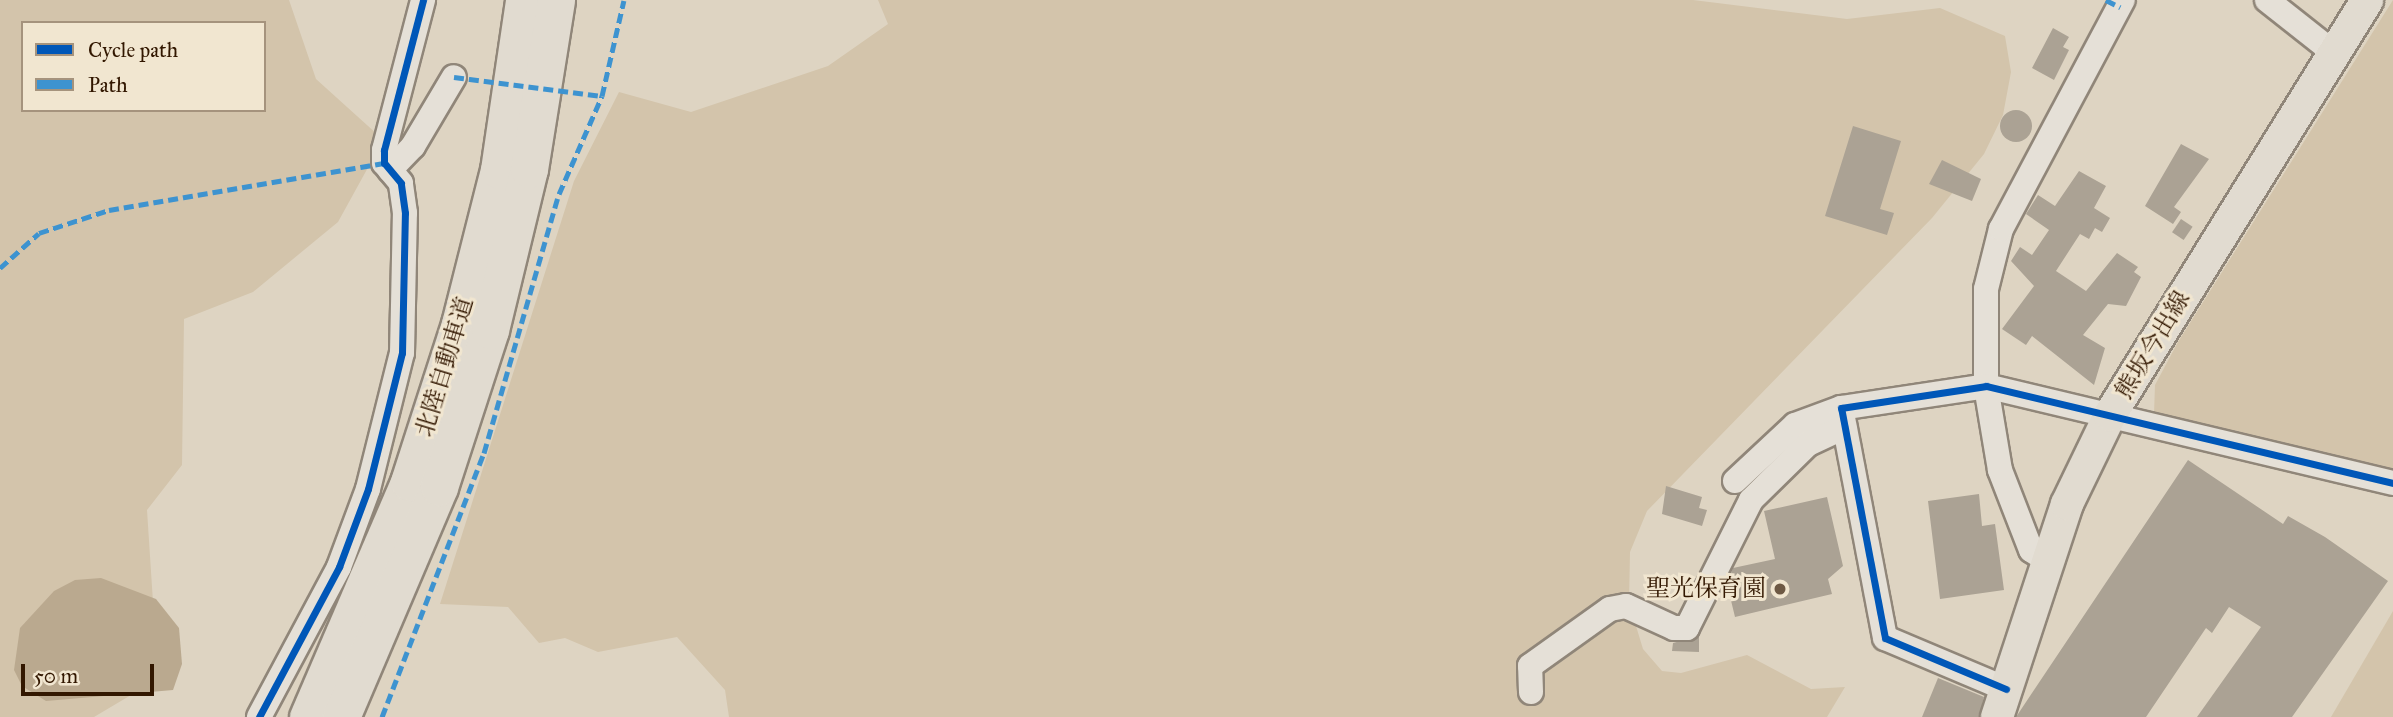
<!DOCTYPE html>
<html>
<head>
<meta charset="utf-8">
<style>
	body { margin:0 }
	#map { position:relative; width:2393px; height:717px; overflow:hidden; background:#ded4c2; font-family:"IM FELL Great Primer","Noto Serif JP",serif }
	div>[style] { position:absolute }
	.green>* { inset:0; background:#d3c4ab }
	.water>* { inset:0; background:#baa98f }
	.building>* { inset:0; background:#aba294; transform-origin:0 0 }
	.round { border-radius:50% }
	.roads { filter:drop-shadow(2px 0 #908679) drop-shadow(-2px 0 #908679) drop-shadow(0 2px #908679) drop-shadow(0 -2px #908679) }
	.minor>* { height:24px; margin:-12px; padding:0 12px; transform-origin:12px; border-radius:12px; background:#e5e0d7 }
	.major>* { height:32px; margin:-16px; padding:0 16px; transform-origin:16px; border-radius:16px; background:#e1dbd0 }
	.highway>* { height:37px; margin:-18.5px; padding:0 18.5px; transform-origin:18.5px; border-radius:18.5px; background:#e1dbd0 }
	.quiet>* { height:5px; margin-top:-2.5px; transform-origin:0; background:repeating-linear-gradient(90deg,#3d93d0 0 10px,transparent 0 15px) }
	.cycleway>* { height:7px; margin:-3.5px; padding:0 3.5px; transform-origin:3.5px; border-radius:3.5px; background:#0057b8 }
	.dots>* { width:19px; height:19px; translate:-50% -50%; box-sizing:border-box; border:4px solid #f1e6d0; border-radius:50% }
	span { translate:-50% -50%; white-space:nowrap; text-align:center; line-height:1.15; -webkit-text-stroke:6px #f1e6d0; paint-order:stroke }
	.street-label { font-size:24px; color:#321700 }
	.poi-label { font-size:24px; color:#321700 }
	.right { translate:-100% -50%; text-align:right }
	.legend { position:absolute; left:21px; top:21px; width:245px; height:91px; box-sizing:border-box; background:#f1e6d0; border:2px solid #a5937d; margin:0; padding:9px 12px; list-style:none; font-size:21px; color:#321700 }
	.legend li { display:flex; align-items:center; gap:14px; height:35px }
	.legend b { width:35px; border:2px solid #a5937d }
	.scale { position:absolute; left:21px; top:664px; width:133px; height:32px; box-sizing:border-box; border:4px solid #321700; border-top:0; padding-left:9px; font-size:21px; line-height:24px; white-space:nowrap; color:#321700; -webkit-text-stroke:5px #f1e6d0; paint-order:stroke }
</style>
</head>
<body>
<div id="map">
	<div class="green">
		<i style="clip-path:polygon(evenodd,0 0,289px 0,316px 79px,378px 135px,376px 153px,338px 222px,253px 292px,184px 319px,182px 465px,147px 510px,158px 679px,94px 717px,0 717px,0 0,23px 23px,264px 23px,264px 110px,23px 110px,23px 23px)"></i>
		<i style="clip-path:polygon(878px 0,1693px 0,1847px 19px,1940px 8px,2005px 36px,2011px 72px,2003px 115px,1984px 154px,1932px 218px,1647px 511px,1630px 552px,1629px 603px,1643px 649px,1662px 671px,1681px 673px,1747px 655px,1811px 689px,1845px 687px,1827px 717px,729px 717px,725px 690px,677px 637px,598px 652px,565px 638px,539px 643px,508px 607px,440px 604px,574px 181px,619px 92px,691px 112px,828px 66px,888px 24px)"></i>
		<i style="clip-path:polygon(2393px 0,2393px 471px,2154px 414px,2155px 385px,2178px 342px)"></i>
		<i style="clip-path:polygon(2393px 611px,2393px 717px,2331px 717px)"></i>
	</div>
	<div class="water">
		<i style="clip-path:polygon(101px 578px,156px 599px,179px 628px,182px 664px,173px 690px,46px 701px,22px 686px,14px 670px,20px 628px,54px 591px,75px 580px)"></i>
	</div>
	<div class="building">
		<i style="clip-path:polygon(2053px 28px,2069px 37px,2063px 47px,2069px 50px,2054px 80px,2032px 68px)"></i>
		<i class="round" style="left:2000px;top:110px;width:32px;height:32px"></i>
		<i style="clip-path:polygon(1853px 126px,1901px 141px,1880px 209px,1894px 213px,1887px 235px,1825px 216px)"></i>
		<i style="clip-path:polygon(2181px 144px,2209px 159px,2174px 207px,2181px 212px,2173px 224px,2145px 206px)"></i>
		<i style="clip-path:polygon(1942px 160px,1981px 179px,1972px 201px,1929px 184px)"></i>
		<i style="clip-path:polygon(2079px 171px,2106px 186px,2094px 208px,2110px 218px,2102px 232px,2095px 228px,2089px 239px,2080px 234px,2056px 271px,2086px 291px,2117px 253px,2138px 267px,2134px 272px,2141px 277px,2126px 306px,2108px 304px,2083px 335px,2105px 348px,2094px 385px,2032px 336px,2026px 345px,2002px 329px,2034px 286px,2011px 261px,2020px 247px,2032px 255px,2049px 230px,2026px 214px,2038px 195px,2055px 206px)"></i>
		<i style="left:2181px;top:219px;width:14px;height:16px;rotate:34deg"></i>
		<i style="clip-path:polygon(2188px 460px,2283px 524px,2288px 516px,2325px 537px,2388px 581px,2292px 717px,2197px 717px,2261px 627px,2229px 607px,2212px 633px,2206px 628px,2146px 717px,2016px 717px)"></i>
		<i style="clip-path:polygon(1666px 486px,1702px 497px,1699px 508px,1707px 510px,1702px 526px,1662px 514px)"></i>
		<i style="clip-path:polygon(1979px 494px,1982px 526px,1995px 524px,2004px 590px,1940px 599px,1928px 501px)"></i>
		<i style="clip-path:polygon(1827px 497px,1843px 566px,1828px 579px,1832px 594px,1735px 617px,1727px 584px,1733px 568px,1775px 559px,1764px 511px)"></i>
		<i style="clip-path:polygon(1699px 636px,1699px 652px,1672px 651px,1673px 643px)"></i>
		<i style="clip-path:polygon(1938px 678px,1984px 697px,1979px 717px,1922px 717px)"></i>
	</div>
	<div class="roads">
		<div class="minor">
			<i style="left:2267px;top:0;width:85px;rotate:38.3deg"></i>
			<i style="left:390px;top:170px;width:33px;rotate:-46deg"></i>
			<i style="left:413px;top:146px;width:80px;rotate:-59.3deg"></i>
			<i style="left:1735px;top:481px;width:82px;rotate:-43deg"></i>
			<i style="left:1795px;top:425px;width:49px;rotate:-20.3deg"></i>
			<i style="left:2050px;top:562px;width:22px;rotate:-148deg"></i>
			<i style="left:2031px;top:550px;width:86px;rotate:-111.2deg"></i>
			<i style="left:2000px;top:470px;width:85px;rotate:-99.5deg"></i>
			<i style="left:1986px;top:386px;width:97px;rotate:-90deg"></i>
			<i style="left:1986px;top:289px;width:62px;rotate:-76deg"></i>
			<i style="left:2001px;top:229px;width:259px;rotate:-62deg"></i>
			<i style="left:2006px;top:689px;width:131px;rotate:-157.1deg"></i>
			<i style="left:1885px;top:638px;width:234px;rotate:-100.8deg"></i>
			<i style="left:1841px;top:408px;width:147px;rotate:-8.6deg"></i>
			<i style="left:1986px;top:386px;width:418px;rotate:13.4deg"></i>
			<i style="left:1531px;top:692px;width:26px;rotate:-92deg"></i>
			<i style="left:1530px;top:666px;width:98px;rotate:-35.5deg"></i>
			<i style="left:1610px;top:609px;width:16px;rotate:-11deg"></i>
			<i style="left:1626px;top:606px;width:53px;rotate:24.6deg"></i>
			<i style="left:1674px;top:628px;width:13px"></i>
			<i style="left:1687px;top:628px;width:143px;rotate:-63.4deg"></i>
			<i style="left:1751px;top:500px;width:80px;rotate:-44.5deg"></i>
			<i style="left:1808px;top:444px;width:40px;rotate:-25deg"></i>
			<i style="left:259px;top:717px;width:170px;rotate:-61.9deg"></i>
			<i style="left:339px;top:567px;width:83px;rotate:-69.6deg"></i>
			<i style="left:368px;top:489px;width:140px;rotate:-76deg"></i>
			<i style="left:402px;top:353px;width:140px;rotate:-88.8deg"></i>
			<i style="left:405px;top:213px;width:30px;rotate:-98deg"></i>
			<i style="left:401px;top:183px;width:26px;rotate:-130deg"></i>
			<i style="left:384px;top:163px;width:13px;rotate:-90deg"></i>
			<i style="left:384px;top:150px;width:155px;rotate:-75.4deg"></i>
		</div>
		<div class="major">
			<i style="left:1997px;top:717px;width:224px;rotate:-71.8deg"></i>
			<i style="left:2067px;top:504px;width:99px;rotate:-64.2deg"></i>
			<i style="left:2110px;top:415px;width:488px;rotate:-58.2deg"></i>
		</div>
		<div class="highway">
			<i style="left:308px;top:717px;width:256px;rotate:-66.7deg"></i>
			<i style="left:409px;top:482px;width:166px;rotate:-72.1deg"></i>
			<i style="left:460px;top:324px;width:159px;rotate:-75.8deg"></i>
			<i style="left:499px;top:170px;width:172px;rotate:-81.6deg"></i>
			<i style="left:341px;top:717px;width:250px;rotate:-66.9deg"></i>
			<i style="left:439px;top:487px;width:165px;rotate:-72deg"></i>
			<i style="left:490px;top:330px;width:166px;rotate:-76.4deg"></i>
			<i style="left:529px;top:169px;width:171px;rotate:-80.9deg"></i>
		</div>
	</div>
	<div class="quiet">
		<i style="left:2106px;top:0;width:16px;rotate:27deg"></i>
		<i style="left:454px;top:77px;width:149px;rotate:7.3deg"></i>
		<i style="left:0;top:268px;width:52px;rotate:-41.9deg"></i>
		<i style="left:39px;top:233px;width:74px;rotate:-18.2deg"></i>
		<i style="left:109px;top:210px;width:279px;rotate:-9.7deg"></i>
		<i style="left:382px;top:717px;width:283px;rotate:-68.9deg"></i>
		<i style="left:484px;top:453px;width:270px;rotate:-73.9deg"></i>
		<i style="left:559px;top:194px;width:107px;rotate:-66.3deg"></i>
		<i style="left:602px;top:96px;width:98px;rotate:-77.1deg"></i>
	</div>
	<div class="cycleway">
		<i style="left:2006px;top:689px;width:131px;rotate:-157.1deg"></i>
		<i style="left:1885px;top:638px;width:234px;rotate:-100.8deg"></i>
		<i style="left:1841px;top:408px;width:147px;rotate:-8.6deg"></i>
		<i style="left:1986px;top:386px;width:418px;rotate:13.4deg"></i>
		<i style="left:259px;top:717px;width:170px;rotate:-61.9deg"></i>
		<i style="left:339px;top:567px;width:83px;rotate:-69.6deg"></i>
		<i style="left:368px;top:489px;width:140px;rotate:-76deg"></i>
		<i style="left:402px;top:353px;width:140px;rotate:-88.8deg"></i>
		<i style="left:405px;top:213px;width:30px;rotate:-98deg"></i>
		<i style="left:401px;top:183px;width:26px;rotate:-130deg"></i>
		<i style="left:384px;top:163px;width:13px;rotate:-90deg"></i>
		<i style="left:384px;top:150px;width:155px;rotate:-75.4deg"></i>
	</div>
	<div class="dots">
		<i style="left:1780px;top:589px;background:#6e5944"></i>
	</div>
	<div class="street-label">
		<span style="left:2153px;top:345px;rotate:-59deg">熊坂今出線</span>
		<span style="left:445px;top:367px;rotate:-73deg">北陸自動車道</span>
	</div>
	<div class="poi-label">
		<span class="right" style="left:1766px;top:589px">聖光保育園</span>
	</div>
	<ul class="legend">
	<li><b style="height:9px;background:#0057b8"></b>Cycle path</li>
	<li><b style="height:9px;background:#3d93d0"></b>Path</li>
	</ul>
	<div class="scale">50 m</div>
</div>
</body>
</html>
